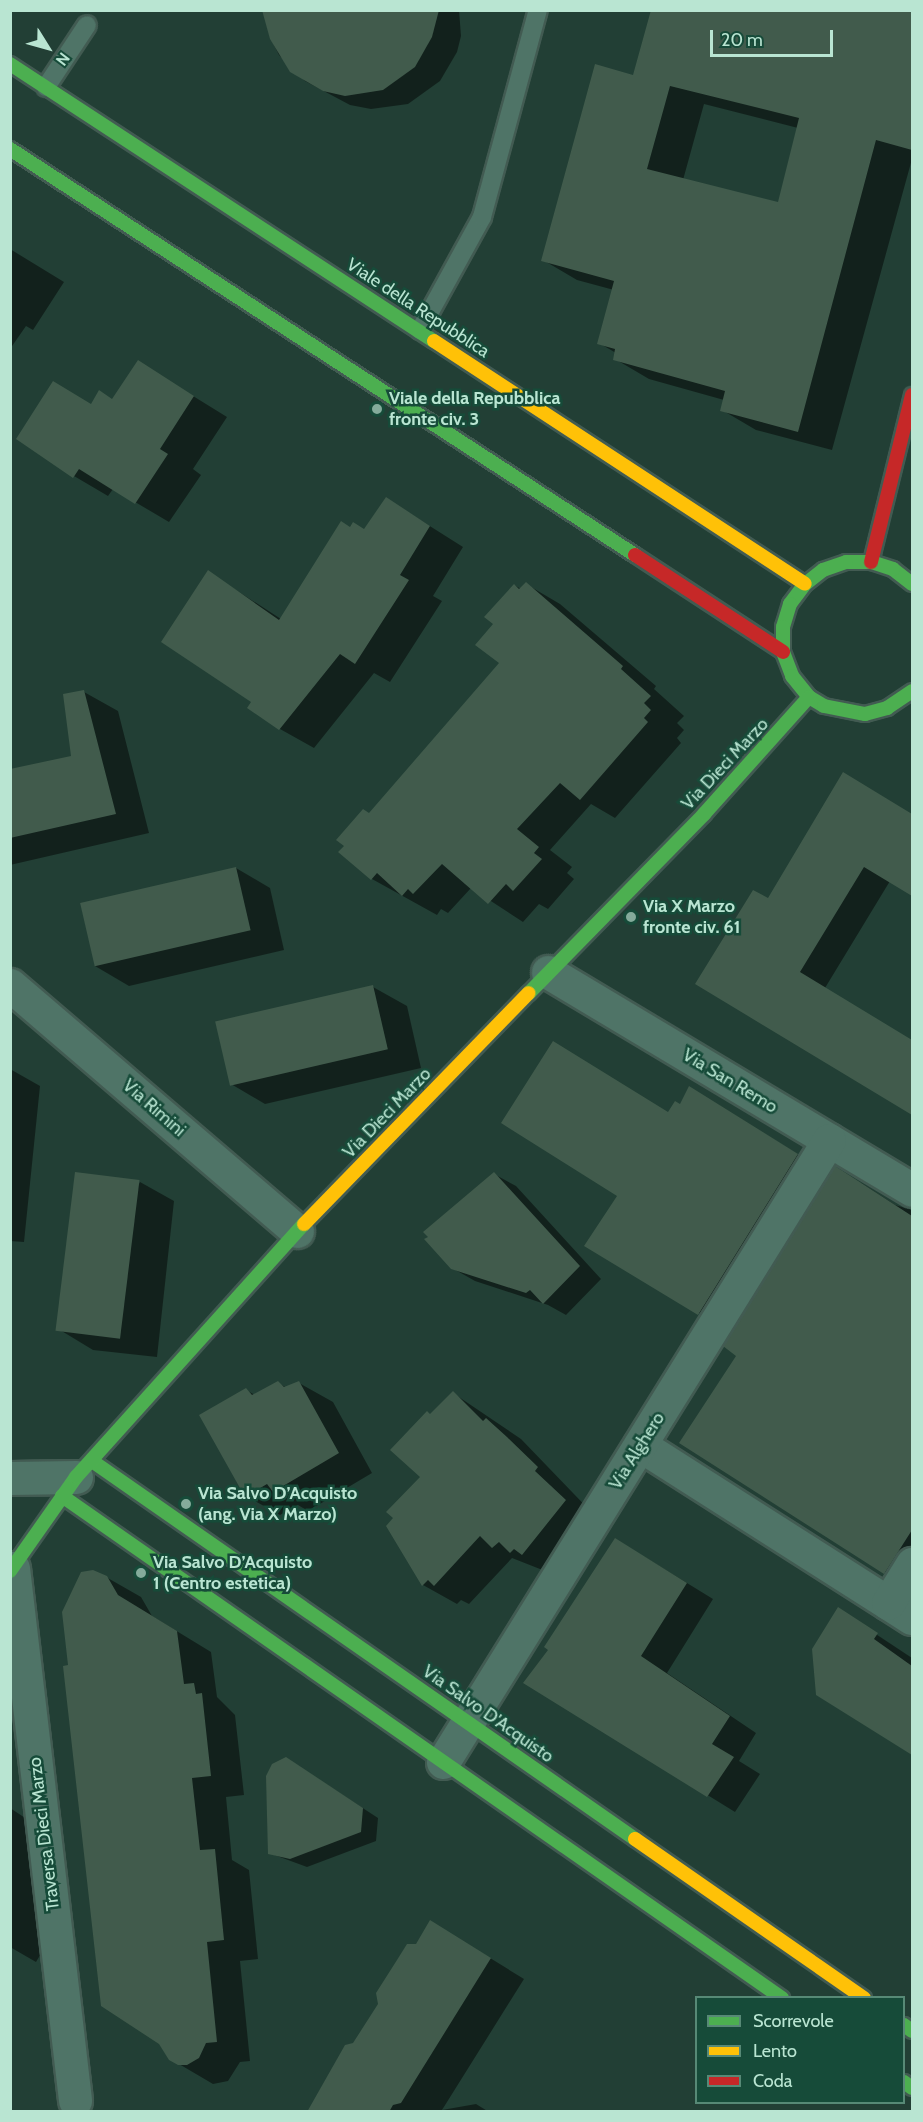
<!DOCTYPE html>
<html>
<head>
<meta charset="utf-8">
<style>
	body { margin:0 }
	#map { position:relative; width:923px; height:2122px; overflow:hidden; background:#223f35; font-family:Cabin,sans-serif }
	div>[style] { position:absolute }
	.shadow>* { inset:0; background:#0007 }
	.building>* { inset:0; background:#415b4c; transform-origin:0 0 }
	.roads { filter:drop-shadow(2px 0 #425b52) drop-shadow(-2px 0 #425b52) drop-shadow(0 2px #425b52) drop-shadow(0 -2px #425b52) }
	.lane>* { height:18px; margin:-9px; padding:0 9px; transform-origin:9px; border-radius:9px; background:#4f7467 }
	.street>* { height:33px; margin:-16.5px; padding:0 16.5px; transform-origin:16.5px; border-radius:16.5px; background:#4f7467 }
	.fast>* { height:14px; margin:-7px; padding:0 7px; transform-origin:7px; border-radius:7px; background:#4caf50 }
	.slow>* { height:14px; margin:-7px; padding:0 7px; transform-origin:7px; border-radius:7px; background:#ffc107 }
	.jam>* { height:14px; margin:-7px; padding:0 7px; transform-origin:7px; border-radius:7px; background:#c62828 }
	.dots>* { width:16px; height:16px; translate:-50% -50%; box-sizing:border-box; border:3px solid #164b39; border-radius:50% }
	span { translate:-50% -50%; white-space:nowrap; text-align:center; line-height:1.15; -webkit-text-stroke:5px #164b39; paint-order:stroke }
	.street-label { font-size:18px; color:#b9e5d2 }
	.poi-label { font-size:18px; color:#b9e5d2; font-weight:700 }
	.left { translate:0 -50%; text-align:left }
	.frame { position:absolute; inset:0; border:12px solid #b9e5d2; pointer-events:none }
	.legend { position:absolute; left:695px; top:1996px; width:210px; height:108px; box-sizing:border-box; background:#164b39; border:2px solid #578976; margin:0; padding:8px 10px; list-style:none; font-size:18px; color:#b9e5d2 }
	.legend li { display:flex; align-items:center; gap:12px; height:30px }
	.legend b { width:30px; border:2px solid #578976 }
	.north { position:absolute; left:18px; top:18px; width:60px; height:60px; -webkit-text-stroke:4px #164b39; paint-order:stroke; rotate:127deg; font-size:16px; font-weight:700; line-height:24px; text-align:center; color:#b9e5d2 }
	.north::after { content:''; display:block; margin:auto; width:21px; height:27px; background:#b9e5d2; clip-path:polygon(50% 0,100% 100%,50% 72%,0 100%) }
	.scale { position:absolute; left:710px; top:30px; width:123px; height:27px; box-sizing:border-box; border:3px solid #b9e5d2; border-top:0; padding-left:8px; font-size:18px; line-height:21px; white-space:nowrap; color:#b9e5d2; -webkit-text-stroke:4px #164b39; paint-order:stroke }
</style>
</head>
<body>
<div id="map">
	<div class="shadow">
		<i style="clip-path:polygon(267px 10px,459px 10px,461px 36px,457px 52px,440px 81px,408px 104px,371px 109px,350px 105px,305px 81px,279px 55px,271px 39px)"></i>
		<i style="clip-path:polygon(evenodd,661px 10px,912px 10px,912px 159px,832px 450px,756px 430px,722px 410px,724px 400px,649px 379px,615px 359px,616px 353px,599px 343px,614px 290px,577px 280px,543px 260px,635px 76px,661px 10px,704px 104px,798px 128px,779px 204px,683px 180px,704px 104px)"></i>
		<i style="clip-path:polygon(10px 249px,64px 282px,33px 330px,26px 326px,10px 349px)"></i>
		<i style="clip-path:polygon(138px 362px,227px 417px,193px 469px,201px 475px,169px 522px,113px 489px,108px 496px,74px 476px,92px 405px,113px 400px)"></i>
		<i style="clip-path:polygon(387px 499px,463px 547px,433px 596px,442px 601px,390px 682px,374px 673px,314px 748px,280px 729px,254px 701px,208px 572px,281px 619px,351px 528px,365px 530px)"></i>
		<i style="clip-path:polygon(526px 584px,560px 604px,656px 686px,654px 689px,684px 716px,677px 723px,684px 730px,677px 738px,681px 743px,615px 818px,591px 804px,550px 850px,572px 867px,567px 873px,574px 879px,548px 909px,539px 904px,523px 922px,471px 888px,448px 913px,441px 909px,437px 915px,372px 879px,370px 814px,501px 663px,496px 623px,514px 585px,521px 589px)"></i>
		<i style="clip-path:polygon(84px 692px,118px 711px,149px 833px,10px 865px,10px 771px,73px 758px)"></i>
		<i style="clip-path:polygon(870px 789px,912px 815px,912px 894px,890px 881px,825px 988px,845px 1013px,912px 1055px,912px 1113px,697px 983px)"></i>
		<i style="clip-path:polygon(236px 868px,270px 888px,284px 950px,129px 986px,95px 966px)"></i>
		<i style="clip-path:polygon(373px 987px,407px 1006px,421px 1068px,265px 1104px,231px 1084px)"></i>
		<i style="clip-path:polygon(10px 1069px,40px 1086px,24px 1242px,10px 1241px)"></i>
		<i style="clip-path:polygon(712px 1101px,819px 1168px,721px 1326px,586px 1245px,681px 1106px)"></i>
		<i style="clip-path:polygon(494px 1174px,516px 1186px,601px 1279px,566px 1315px,548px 1305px,475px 1281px,452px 1268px)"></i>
		<i style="clip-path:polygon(140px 1182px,174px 1201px,157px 1357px,93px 1350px,60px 1330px)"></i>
		<i style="clip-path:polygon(861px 1183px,895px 1205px,912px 1210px,912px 1582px,909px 1586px,883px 1571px)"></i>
		<i style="clip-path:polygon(278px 1383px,287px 1388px,299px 1383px,333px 1402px,372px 1473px,308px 1511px,298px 1505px,280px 1515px,246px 1496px,246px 1390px,255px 1395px)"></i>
		<i style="clip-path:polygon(453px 1393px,521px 1439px,599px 1520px,545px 1571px,512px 1558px,469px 1604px,461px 1600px,457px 1604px,423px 1585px,423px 1477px,431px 1415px)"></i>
		<i style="clip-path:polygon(643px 1556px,713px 1599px,667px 1673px,756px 1733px,739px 1761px,760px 1774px,735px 1812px,526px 1683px)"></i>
		<i style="clip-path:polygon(106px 1577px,141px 1597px,152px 1616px,211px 1652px,217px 1697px,235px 1715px,244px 1795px,226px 1797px,232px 1860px,249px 1870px,258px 1959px,240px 1961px,250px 2061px,240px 2062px,228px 2081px,213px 2084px,179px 2064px,69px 1666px)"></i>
		<i style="clip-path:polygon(838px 1609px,912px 1658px,912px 1753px,817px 1694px)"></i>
		<i style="clip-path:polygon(286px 1758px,378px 1818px,376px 1841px,307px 1867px,269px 1853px)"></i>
		<i style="clip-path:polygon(10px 1808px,42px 1829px,28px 1856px,54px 1874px,65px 1913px,36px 1962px,10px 1947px)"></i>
		<i style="clip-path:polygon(464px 1942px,524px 1979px,442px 2110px,476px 2104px,489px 2112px,315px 2112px,354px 2045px)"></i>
	</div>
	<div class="building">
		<i style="clip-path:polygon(262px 10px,439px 10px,432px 37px,415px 67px,383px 90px,345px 96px,323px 91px,290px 72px,270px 39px)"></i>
		<i style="clip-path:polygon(evenodd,651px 10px,912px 10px,912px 150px,876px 140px,798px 432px,720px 411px,725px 391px,613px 360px,615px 349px,597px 344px,614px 281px,541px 261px,595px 64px,633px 75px,651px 10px,670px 86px,799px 118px,778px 202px,647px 169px,670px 86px)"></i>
		<i style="clip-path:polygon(138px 360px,194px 396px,160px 449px,168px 454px,135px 504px,79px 469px,73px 478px,16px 439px,53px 381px,91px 404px,99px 390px,112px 399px)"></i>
		<i style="clip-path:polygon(386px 497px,430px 526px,400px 575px,409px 580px,355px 664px,340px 654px,279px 730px,247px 708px,251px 702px,161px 642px,208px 570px,279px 620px,341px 521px,350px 527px,353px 522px,364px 529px)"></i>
		<i style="clip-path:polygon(526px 582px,623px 666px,621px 669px,651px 696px,644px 703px,651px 710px,644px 718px,648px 722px,580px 800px,560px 783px,517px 829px,539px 847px,534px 853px,542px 859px,513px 891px,506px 884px,488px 904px,442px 864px,413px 894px,408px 889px,402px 896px,377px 873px,371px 880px,338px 852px,344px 846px,336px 840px,363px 809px,369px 813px,499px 663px,475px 645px,493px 624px,484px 617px,514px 584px,519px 589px)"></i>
		<i style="clip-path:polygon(84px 690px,116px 814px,10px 838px,10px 769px,71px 756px,63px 694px)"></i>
		<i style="clip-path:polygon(843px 772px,912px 814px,912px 896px,864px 867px,800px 972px,912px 1040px,912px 1115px,695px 984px,753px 890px,768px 898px)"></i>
		<i style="left:236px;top:867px;width:65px;height:160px;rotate:77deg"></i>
		<i style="left:373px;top:985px;width:66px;height:162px;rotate:77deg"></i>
		<i style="clip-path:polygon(553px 1041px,668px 1112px,675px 1101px,680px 1104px,689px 1086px,798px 1154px,698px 1315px,584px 1246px,617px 1196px,501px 1123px)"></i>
		<i style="clip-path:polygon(835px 1166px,912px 1216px,912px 1530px,884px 1574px,679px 1443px,736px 1356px,723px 1346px)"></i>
		<i style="left:75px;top:1172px;width:65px;height:160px;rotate:7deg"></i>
		<i style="clip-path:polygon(494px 1172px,580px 1266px,543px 1304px,530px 1290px,526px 1293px,451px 1269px,424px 1239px,428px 1237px,423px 1232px)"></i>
		<i style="clip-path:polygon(278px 1381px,284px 1387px,299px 1381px,339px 1453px,273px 1492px,267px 1484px,245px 1497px,199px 1415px,246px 1388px,252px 1395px)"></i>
		<i style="clip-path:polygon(453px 1391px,483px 1421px,486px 1418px,507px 1437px,538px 1467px,535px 1471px,566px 1500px,522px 1555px,514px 1549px,510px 1553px,499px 1542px,492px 1548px,480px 1536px,434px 1586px,428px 1580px,422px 1586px,386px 1526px,393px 1518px,386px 1512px,420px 1477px,390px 1450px,427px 1411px,430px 1414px)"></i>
		<i style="clip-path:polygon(615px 1538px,687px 1583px,641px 1656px,730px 1716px,712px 1744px,734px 1757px,707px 1797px,523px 1683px,548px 1650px,544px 1647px)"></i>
		<i style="clip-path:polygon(93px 1570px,107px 1576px,118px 1595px,177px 1631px,184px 1684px,194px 1683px,196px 1694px,202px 1693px,211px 1776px,192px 1778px,200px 1850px,215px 1849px,224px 1940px,207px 1942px,217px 2042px,206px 2043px,199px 2058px,187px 2065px,178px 2065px,169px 2060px,159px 2044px,101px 2006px,63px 1666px,68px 1665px,62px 1612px,81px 1572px)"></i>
		<i style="clip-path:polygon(838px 1607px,878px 1633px,874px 1639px,912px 1666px,912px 1755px,816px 1695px,812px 1649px)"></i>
		<i style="clip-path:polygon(286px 1757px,363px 1808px,361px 1832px,290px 1859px,268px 1854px,266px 1776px,272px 1764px)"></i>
		<i style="clip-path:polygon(430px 1920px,491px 1958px,401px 2103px,393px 2105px,389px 2112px,307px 2112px,345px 2045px,353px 2043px,378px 2004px,376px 1993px,397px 1960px,407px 1944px,416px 1944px)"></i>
	</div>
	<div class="roads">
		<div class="lane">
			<i style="left:46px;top:87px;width:74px;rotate:-56.5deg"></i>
			<i style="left:420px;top:330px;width:129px;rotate:-61.2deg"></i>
			<i style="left:482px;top:217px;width:214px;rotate:-74.9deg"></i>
		</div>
		<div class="street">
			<i style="left:548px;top:972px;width:424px;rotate:30.9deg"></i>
			<i style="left:10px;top:985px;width:378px;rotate:40.6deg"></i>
			<i style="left:640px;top:1445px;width:322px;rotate:32.5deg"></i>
			<i style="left:10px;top:1478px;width:66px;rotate:-0.9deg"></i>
			<i style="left:13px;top:1568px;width:536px;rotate:83.35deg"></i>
			<i style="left:888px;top:1603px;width:46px;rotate:-58.4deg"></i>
			<i style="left:443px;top:1762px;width:732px;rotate:-58.18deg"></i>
		</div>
		<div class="fast">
			<i style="left:10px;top:64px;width:506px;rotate:33.16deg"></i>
			<i style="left:10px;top:149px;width:745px;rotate:33.01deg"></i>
			<i style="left:912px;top:584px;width:24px;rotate:-142deg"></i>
			<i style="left:893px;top:569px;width:23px;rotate:-162deg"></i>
			<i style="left:871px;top:562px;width:25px;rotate:180deg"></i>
			<i style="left:846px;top:562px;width:24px;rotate:161deg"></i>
			<i style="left:823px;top:570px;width:23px;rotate:142deg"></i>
			<i style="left:805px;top:584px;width:25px;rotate:127deg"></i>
			<i style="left:790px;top:604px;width:24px;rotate:107deg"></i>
			<i style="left:783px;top:627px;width:25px;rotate:90deg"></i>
			<i style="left:783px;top:652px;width:26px;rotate:69deg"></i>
			<i style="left:792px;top:676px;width:27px;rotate:51deg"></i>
			<i style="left:809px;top:697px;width:17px;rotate:31deg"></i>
			<i style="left:824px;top:706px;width:42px;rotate:11deg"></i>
			<i style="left:865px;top:714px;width:23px;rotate:-15deg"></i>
			<i style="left:887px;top:708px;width:30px;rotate:-34deg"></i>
			<i style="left:529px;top:993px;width:250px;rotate:-45.6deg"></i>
			<i style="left:704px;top:814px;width:157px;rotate:-48.1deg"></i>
			<i style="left:92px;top:1461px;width:662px;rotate:34.84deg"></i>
			<i style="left:62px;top:1496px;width:878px;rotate:34.89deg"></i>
			<i style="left:10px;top:1571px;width:115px;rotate:-54.9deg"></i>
			<i style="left:76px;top:1477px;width:341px;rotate:-48deg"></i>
			<i style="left:904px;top:2025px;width:10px;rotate:37deg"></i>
			<i style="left:904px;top:2082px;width:10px;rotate:37deg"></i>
		</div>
		<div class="slow">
			<i style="left:434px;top:341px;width:443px;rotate:33.2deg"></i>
			<i style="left:304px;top:1224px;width:322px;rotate:-45.8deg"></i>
			<i style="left:635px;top:1839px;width:279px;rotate:34.8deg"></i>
		</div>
		<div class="jam">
			<i style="left:635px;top:555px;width:177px;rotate:33.2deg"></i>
			<i style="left:871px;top:562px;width:172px;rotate:-76.2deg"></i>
		</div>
	</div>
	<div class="dots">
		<i style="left:377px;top:409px;background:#84ab9b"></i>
		<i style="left:631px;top:917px;background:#84ab9b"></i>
		<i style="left:186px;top:1504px;background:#84ab9b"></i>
		<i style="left:141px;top:1573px;background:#84ab9b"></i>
	</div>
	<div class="street-label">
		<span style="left:418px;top:308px;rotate:33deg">Viale della Repubblica</span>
		<span style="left:725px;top:764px;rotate:-47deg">Via Dieci Marzo</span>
		<span style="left:730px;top:1081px;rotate:31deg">Via San Remo</span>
		<span style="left:154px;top:1108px;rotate:41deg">Via Rimini</span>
		<span style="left:387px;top:1113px;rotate:-46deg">Via Dieci Marzo</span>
		<span style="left:637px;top:1451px;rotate:-58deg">Via Alghero</span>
		<span style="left:488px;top:1714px;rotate:35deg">Via Salvo D'Acquisto</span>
		<span style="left:44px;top:1834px;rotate:-97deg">Traversa Dieci Marzo</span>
	</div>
	<div class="poi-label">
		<span class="left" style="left:389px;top:409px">Viale della Repubblica<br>fronte civ. 3</span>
		<span class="left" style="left:643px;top:917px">Via X Marzo<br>fronte civ. 61</span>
		<span class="left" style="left:198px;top:1504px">Via Salvo D’Acquisto<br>(ang. Via X Marzo)</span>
		<span class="left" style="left:153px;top:1573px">Via Salvo D’Acquisto<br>1 (Centro estetica)</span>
	</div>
	<div class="frame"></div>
	<ul class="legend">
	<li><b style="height:8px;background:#4caf50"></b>Scorrevole</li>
	<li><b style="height:8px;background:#ffc107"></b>Lento</li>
	<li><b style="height:8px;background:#c62828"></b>Coda</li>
	</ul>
	<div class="north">N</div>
	<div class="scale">20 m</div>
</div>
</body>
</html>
